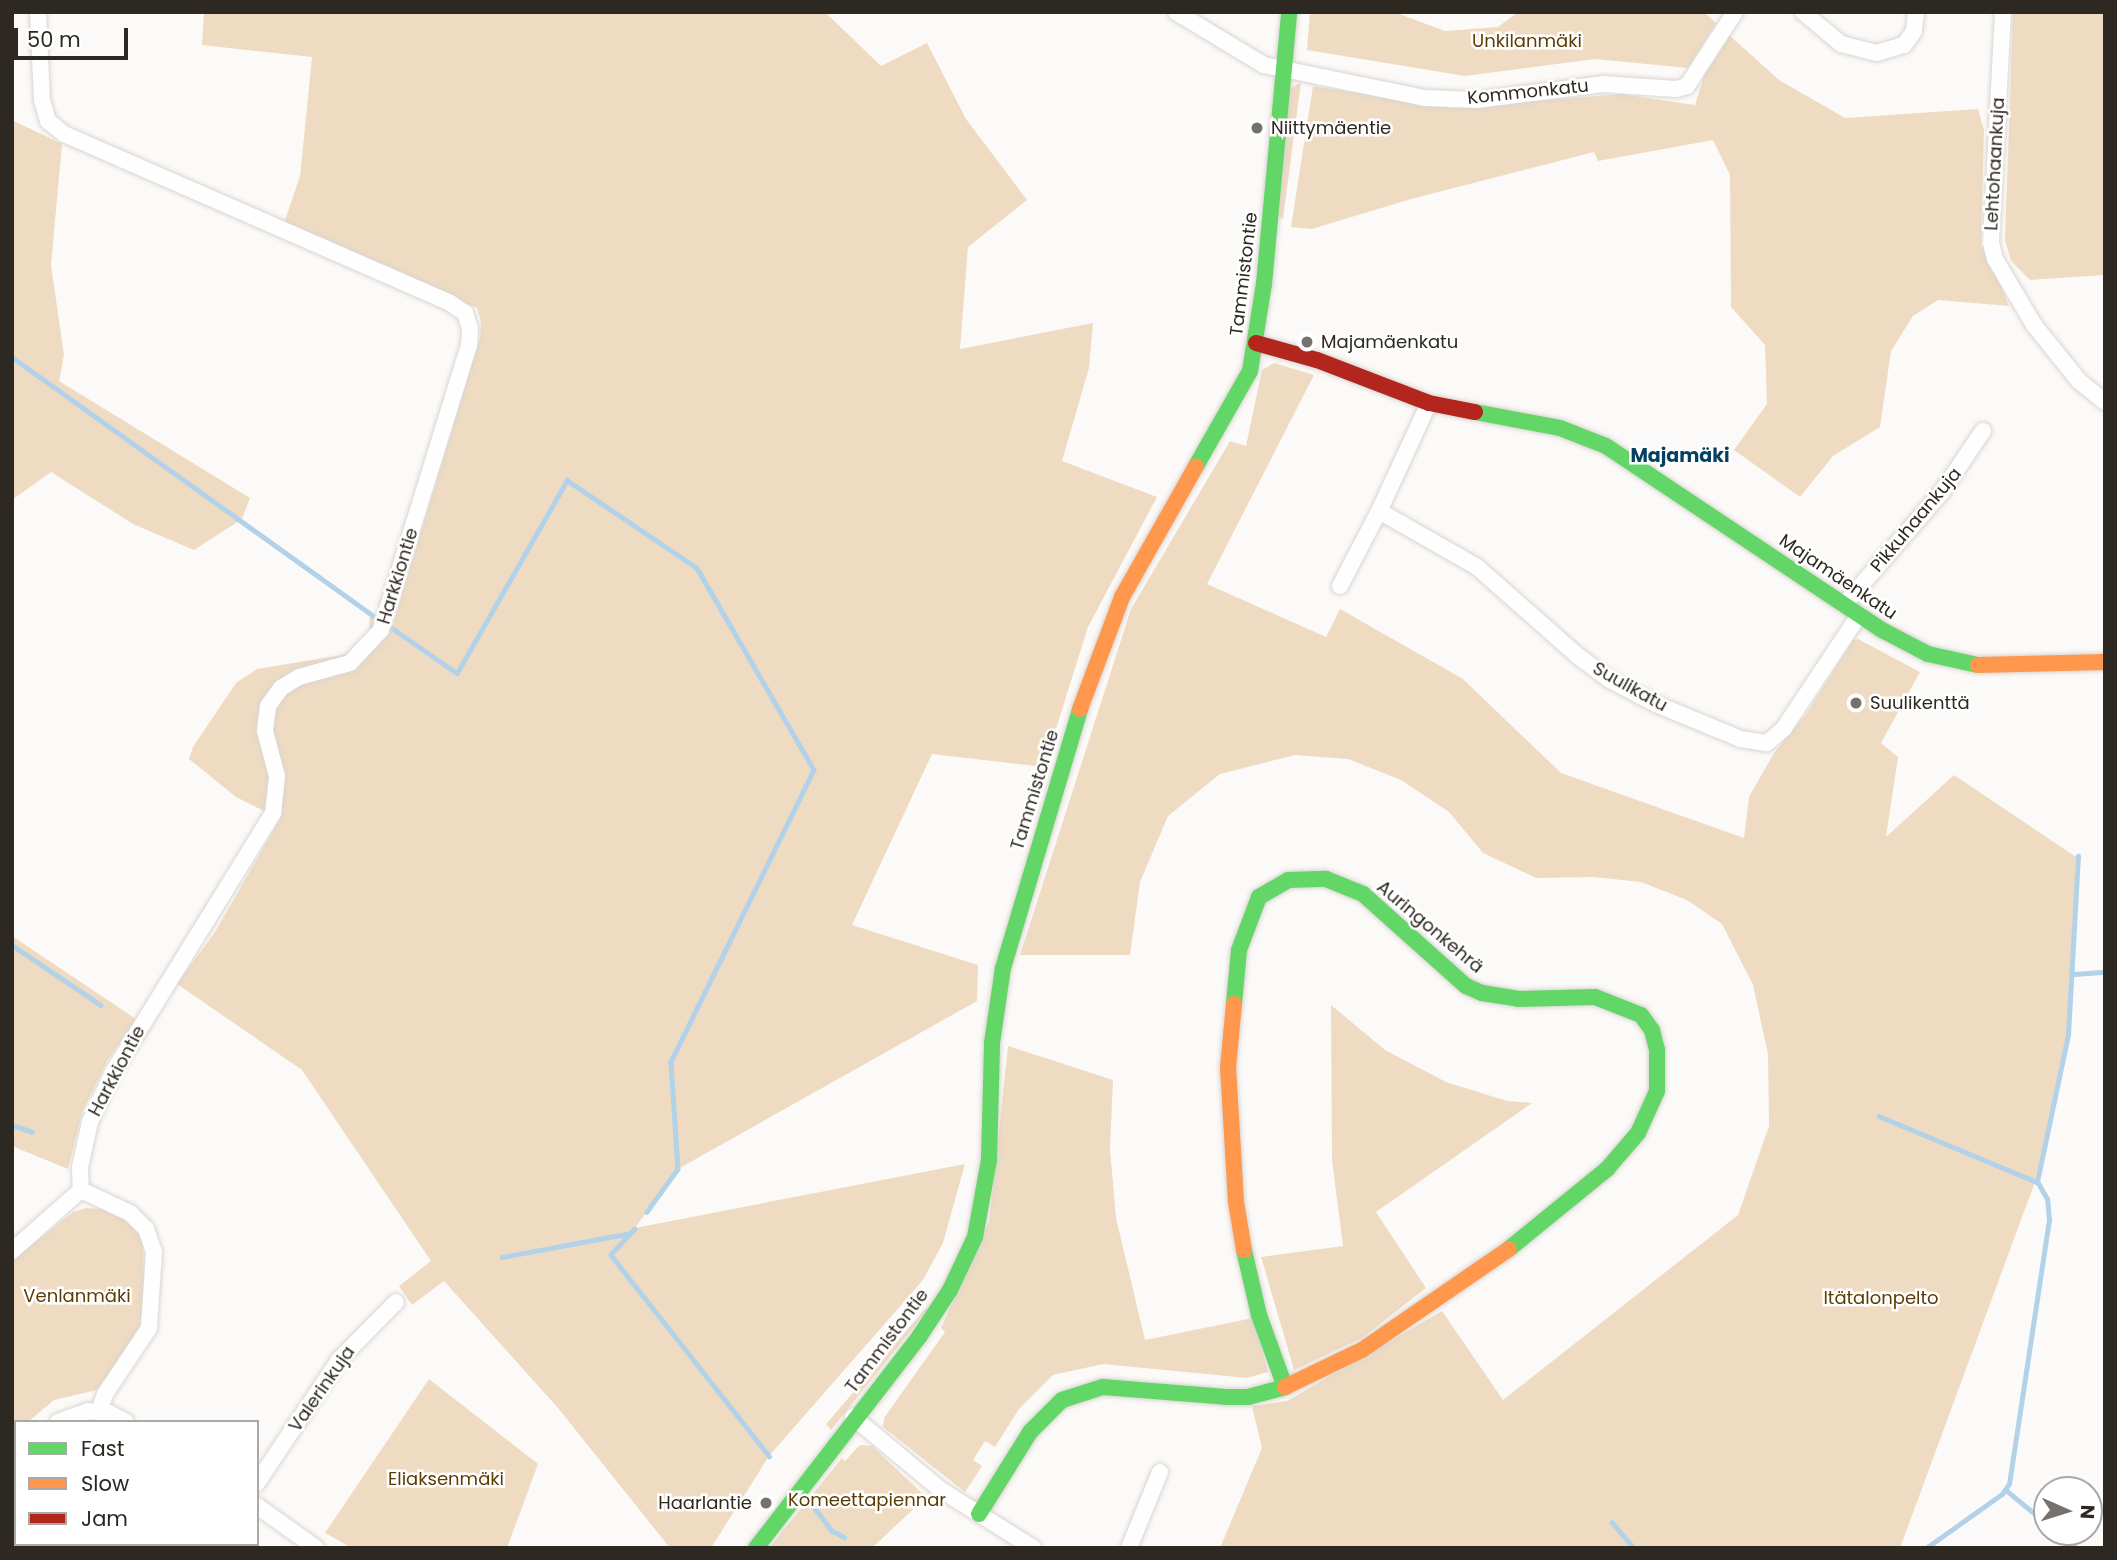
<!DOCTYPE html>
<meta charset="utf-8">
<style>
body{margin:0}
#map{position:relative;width:2117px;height:1560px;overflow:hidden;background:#fcfaf8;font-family:Poppins,sans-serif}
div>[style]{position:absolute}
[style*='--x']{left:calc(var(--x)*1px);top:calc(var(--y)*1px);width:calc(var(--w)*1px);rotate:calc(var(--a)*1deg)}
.green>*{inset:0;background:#eedbc2}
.stream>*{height:4.5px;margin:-2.25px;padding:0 2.25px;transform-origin:2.25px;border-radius:2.25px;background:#b2d2e9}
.roads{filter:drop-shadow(0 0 2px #d9d5d1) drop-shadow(0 0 2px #d9d5d1)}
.street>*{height:16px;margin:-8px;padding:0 8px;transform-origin:8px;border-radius:8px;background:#fffefe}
.fast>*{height:16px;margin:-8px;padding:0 8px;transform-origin:8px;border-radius:8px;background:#63d668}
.slow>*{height:16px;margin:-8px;padding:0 8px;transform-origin:8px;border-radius:8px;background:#ff974d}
.jam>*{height:16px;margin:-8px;padding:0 8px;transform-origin:8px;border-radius:8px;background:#b3261e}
.dots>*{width:19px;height:19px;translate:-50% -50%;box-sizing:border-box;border:4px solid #fff;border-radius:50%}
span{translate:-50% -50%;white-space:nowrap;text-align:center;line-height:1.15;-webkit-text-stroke:5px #fff;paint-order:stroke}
.park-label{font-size:18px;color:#5b3c02}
.street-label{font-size:18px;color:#2d2822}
.poi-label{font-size:18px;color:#2d2822}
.left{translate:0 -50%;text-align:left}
.right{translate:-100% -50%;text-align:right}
.neighbourhood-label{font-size:19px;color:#034061;font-weight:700}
.frame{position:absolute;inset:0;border:14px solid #2d2822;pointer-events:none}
.legend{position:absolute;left:14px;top:1420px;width:245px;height:126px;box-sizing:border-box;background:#fff;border:2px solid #aba9a7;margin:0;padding:9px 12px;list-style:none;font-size:21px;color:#2d2822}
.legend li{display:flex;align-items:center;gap:14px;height:35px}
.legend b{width:35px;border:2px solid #aba9a7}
.north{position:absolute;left:2033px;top:1476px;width:70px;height:70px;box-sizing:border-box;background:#fff;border:2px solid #aba9a7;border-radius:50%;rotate:93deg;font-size:19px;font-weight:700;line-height:28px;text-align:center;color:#2d2822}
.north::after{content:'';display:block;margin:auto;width:24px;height:32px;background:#75726d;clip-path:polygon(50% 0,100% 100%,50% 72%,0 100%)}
.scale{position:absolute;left:14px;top:28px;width:114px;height:32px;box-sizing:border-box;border:4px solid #2d2822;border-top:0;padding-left:9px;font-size:21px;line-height:24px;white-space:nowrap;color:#2d2822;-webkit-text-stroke:5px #fff;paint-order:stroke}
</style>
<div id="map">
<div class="green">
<div style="clip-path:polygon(204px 12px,825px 12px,881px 66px,927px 43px,966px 119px,1027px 200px,968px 247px,960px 349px,1093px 323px,1089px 368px,1062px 461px,1157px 497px,1088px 627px,1044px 767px,932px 754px,852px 925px,978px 965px,977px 1001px,678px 1169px,635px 1228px,965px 1164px,943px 1243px,923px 1280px,769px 1456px,711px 1548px,670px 1548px,558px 1408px,444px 1281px,412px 1305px,399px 1286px,431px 1261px,302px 1070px,177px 984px,215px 932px,280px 819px,236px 797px,189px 759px,193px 747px,236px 683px,257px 669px,348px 654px,369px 634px,370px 613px,392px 627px,480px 338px,481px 322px,477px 308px,284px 223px,300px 176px,312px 57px,202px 45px)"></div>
<div style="clip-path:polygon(1310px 12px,1394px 12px,1445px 31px,1498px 27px,1518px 12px,1704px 12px,1716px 23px,1688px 68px,1595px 59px,1465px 76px,1307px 50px)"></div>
<div style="clip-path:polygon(2013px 12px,2105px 12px,2105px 275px,2030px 280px,2011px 261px,2005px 240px)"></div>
<div style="clip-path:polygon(1729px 35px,1779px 80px,1845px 118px,1978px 109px,1984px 130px,1981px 247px,1986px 248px,2009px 306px,1938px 300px,1913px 316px,1891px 351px,1880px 427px,1833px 456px,1800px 497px,1734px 450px,1767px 404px,1765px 345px,1731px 307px,1730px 175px,1713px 140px,1598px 161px,1594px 152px,1411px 199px,1312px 229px,1291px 227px,1313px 86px,1452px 108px,1621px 94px,1695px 105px,1705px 73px)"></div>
<div style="clip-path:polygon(1301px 82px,1283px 219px,1278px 216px,1290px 89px)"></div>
<div style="clip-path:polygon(12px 120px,62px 144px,51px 265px,64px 355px,59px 381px,250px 498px,242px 519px,194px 550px,133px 524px,51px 472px,12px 500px)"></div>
<div style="clip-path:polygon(1274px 363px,1314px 375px,1207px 584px,1326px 637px,1340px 609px,1463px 679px,1561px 773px,1744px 838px,1749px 797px,1774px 753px,1807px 713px,1853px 640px,1858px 639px,1920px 672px,1881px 743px,1898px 757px,1886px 837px,1954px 775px,2076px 857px,2069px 1034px,2035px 1182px,1900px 1548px,1220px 1548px,1262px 1448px,1252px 1406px,1287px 1401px,1442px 1311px,1503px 1400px,1738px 1215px,1769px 1126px,1768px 1054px,1753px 985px,1722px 924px,1687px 900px,1641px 882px,1594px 877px,1536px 878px,1483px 853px,1449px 812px,1401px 780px,1348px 759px,1295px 755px,1220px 774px,1168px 816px,1140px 882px,1130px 955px,1020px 955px,1131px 609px,1230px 441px,1246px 446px,1262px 370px)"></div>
<div style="clip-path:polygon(12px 936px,136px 1019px,107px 1061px,82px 1113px,68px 1169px,12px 1146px)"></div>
<div style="clip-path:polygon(1331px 1005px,1385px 1050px,1446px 1082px,1507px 1101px,1532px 1103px,1376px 1212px,1426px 1288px,1362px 1338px,1294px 1370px,1261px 1257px,1343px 1246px,1332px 1160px)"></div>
<div style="clip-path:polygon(1008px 1046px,1113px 1080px,1110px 1149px,1116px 1218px,1145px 1340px,1253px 1318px,1268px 1372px,1247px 1378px,1103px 1364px,1053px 1375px,1019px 1409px,995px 1447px,985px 1441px,973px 1460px,982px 1466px,965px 1492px,883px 1427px,884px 1418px,945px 1332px,941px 1328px,989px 1222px)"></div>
<div style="clip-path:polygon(86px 1208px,102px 1209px,123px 1219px,138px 1231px,143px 1241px,144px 1302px,138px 1336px,97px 1390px,54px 1400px,28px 1422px,16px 1422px,12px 1436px,12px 1261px,73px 1212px)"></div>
<div style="clip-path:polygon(926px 1308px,928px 1309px,831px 1430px,826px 1424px)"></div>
<div style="clip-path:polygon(429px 1379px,538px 1464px,507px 1548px,352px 1548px,325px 1533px)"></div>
<div style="clip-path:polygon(860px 1445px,872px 1446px,926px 1497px,872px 1548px,769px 1548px,842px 1458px,845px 1461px)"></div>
</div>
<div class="stream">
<div style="--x:12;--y:357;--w:444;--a:35.6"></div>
<div style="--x:392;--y:628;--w:79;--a:34.7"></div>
<div style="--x:457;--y:673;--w:222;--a:-60.3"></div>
<div style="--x:567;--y:480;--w:157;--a:34.1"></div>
<div style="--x:697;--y:568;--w:233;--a:59.9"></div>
<div style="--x:814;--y:770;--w:325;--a:116.1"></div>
<div style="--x:671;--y:1062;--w:107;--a:86.3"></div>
<div style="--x:678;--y:1169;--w:53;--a:125.8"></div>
<div style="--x:12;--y:945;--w:107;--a:34"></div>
<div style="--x:2074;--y:974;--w:31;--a:-4"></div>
<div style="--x:1879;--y:1116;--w:171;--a:22.7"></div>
<div style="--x:12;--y:1125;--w:21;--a:19"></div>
<div style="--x:635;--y:1229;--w:35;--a:133"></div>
<div style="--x:611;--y:1255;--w:256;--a:51.8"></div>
<div style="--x:502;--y:1257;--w:131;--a:-10.5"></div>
<div style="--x:2006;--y:1490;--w:53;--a:39.7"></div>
<div style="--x:808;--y:1499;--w:39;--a:53"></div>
<div style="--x:831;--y:1530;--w:15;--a:28"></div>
<div style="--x:1612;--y:1522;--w:34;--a:50"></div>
<div style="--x:2057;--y:1532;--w:26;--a:39"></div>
<div style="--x:1926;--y:1548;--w:93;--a:-35.4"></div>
<div style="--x:2002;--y:1494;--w:12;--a:-55"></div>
<div style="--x:2009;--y:1484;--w:267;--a:-81.4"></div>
<div style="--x:2049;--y:1220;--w:21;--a:-95"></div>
<div style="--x:2047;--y:1199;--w:20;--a:-120"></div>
<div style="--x:2037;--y:1182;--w:150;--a:-78.1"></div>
<div style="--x:2068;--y:1035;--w:179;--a:-86.8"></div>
</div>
<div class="roads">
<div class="street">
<div style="--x:38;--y:12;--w:88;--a:87.4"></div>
<div style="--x:42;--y:100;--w:22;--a:74"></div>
<div style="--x:48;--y:121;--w:21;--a:39"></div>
<div style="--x:64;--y:134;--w:421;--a:23.6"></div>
<div style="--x:450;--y:303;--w:18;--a:34"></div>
<div style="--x:465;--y:313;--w:16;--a:72"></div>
<div style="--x:470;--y:328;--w:17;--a:93"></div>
<div style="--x:469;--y:345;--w:298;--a:107.2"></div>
<div style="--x:381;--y:630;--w:45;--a:133.2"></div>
<div style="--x:350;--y:663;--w:53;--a:164.6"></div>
<div style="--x:299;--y:677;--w:21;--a:149"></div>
<div style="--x:281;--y:688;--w:22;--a:126"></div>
<div style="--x:268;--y:706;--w:25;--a:97"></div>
<div style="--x:265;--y:731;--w:47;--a:75.1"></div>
<div style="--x:277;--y:776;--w:37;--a:96"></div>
<div style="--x:273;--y:813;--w:304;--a:121.7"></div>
<div style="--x:113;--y:1072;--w:55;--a:114.7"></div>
<div style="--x:90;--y:1122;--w:46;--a:102.5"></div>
<div style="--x:80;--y:1167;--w:23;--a:88"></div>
<div style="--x:81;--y:1190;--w:54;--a:25.1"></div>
<div style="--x:130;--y:1213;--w:23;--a:45"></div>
<div style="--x:146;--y:1229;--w:24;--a:71"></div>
<div style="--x:154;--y:1252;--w:76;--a:93.8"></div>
<div style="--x:149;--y:1328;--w:79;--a:123.7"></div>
<div style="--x:105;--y:1394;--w:19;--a:108"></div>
<div style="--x:1176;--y:12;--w:103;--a:31.1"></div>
<div style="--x:1264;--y:65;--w:164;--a:11.6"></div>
<div style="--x:1425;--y:98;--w:52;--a:2.2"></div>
<div style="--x:1477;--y:100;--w:127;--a:-7.2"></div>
<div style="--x:1603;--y:84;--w:73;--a:3.9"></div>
<div style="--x:1676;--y:89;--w:11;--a:-15"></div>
<div style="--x:1687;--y:86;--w:88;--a:-57"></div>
<div style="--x:1803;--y:12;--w:50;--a:40.1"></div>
<div style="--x:1841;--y:44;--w:37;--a:14"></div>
<div style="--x:1877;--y:53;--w:28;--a:-17"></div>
<div style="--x:1904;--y:45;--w:17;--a:-54"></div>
<div style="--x:1914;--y:31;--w:19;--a:-84"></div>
<div style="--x:2003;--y:12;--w:231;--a:93"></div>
<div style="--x:1991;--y:243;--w:16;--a:76"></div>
<div style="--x:1995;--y:259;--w:77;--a:59.4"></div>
<div style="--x:2034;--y:325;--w:72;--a:51.2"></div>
<div style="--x:2079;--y:381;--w:33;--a:39"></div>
<div style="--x:1429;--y:403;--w:119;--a:114.8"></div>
<div style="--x:1379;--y:511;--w:113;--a:29.7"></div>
<div style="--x:1477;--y:567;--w:135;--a:41.4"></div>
<div style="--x:1578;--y:656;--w:40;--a:37"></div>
<div style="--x:1610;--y:680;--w:52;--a:27.6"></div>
<div style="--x:1656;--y:704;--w:92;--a:22.4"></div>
<div style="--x:1741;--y:739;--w:26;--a:9"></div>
<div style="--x:1767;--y:743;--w:23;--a:-41"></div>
<div style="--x:1784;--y:728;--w:136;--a:-56.4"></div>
<div style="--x:1340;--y:586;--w:85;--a:-62.5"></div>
<div style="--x:1844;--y:605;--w:148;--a:-49.1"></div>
<div style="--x:1941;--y:493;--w:75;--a:-55.9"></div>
<div style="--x:12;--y:1251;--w:92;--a:-41.5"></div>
<div style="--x:853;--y:1417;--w:114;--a:39.7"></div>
<div style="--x:941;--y:1490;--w:109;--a:32.2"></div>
<div style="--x:58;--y:1422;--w:32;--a:-20"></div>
<div style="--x:88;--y:1411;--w:21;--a:5"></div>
<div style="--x:109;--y:1413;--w:19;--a:28"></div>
<div style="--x:12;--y:1460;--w:4;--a:-27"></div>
<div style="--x:257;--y:1483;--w:148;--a:-56.3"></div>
<div style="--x:339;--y:1360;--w:81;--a:-45.5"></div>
<div style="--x:257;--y:1506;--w:72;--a:35.4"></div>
<div style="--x:208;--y:1548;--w:5;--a:-53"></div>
<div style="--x:1129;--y:1548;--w:82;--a:-67.8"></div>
</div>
<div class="fast">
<div style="--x:1475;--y:412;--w:86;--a:10.7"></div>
<div style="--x:1560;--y:428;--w:49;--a:21.4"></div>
<div style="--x:1606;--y:446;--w:332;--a:33.7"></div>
<div style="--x:1882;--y:630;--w:52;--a:27.6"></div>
<div style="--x:1928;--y:654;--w:51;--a:12.4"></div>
<div style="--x:1196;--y:466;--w:109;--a:-60.4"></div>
<div style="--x:1250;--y:371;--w:88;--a:-80.9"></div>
<div style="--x:1264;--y:284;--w:273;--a:-84.7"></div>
<div style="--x:1234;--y:1004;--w:54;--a:-84.7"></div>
<div style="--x:1239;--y:950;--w:57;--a:-69.3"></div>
<div style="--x:1259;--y:897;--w:34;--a:-30"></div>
<div style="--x:1288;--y:880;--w:38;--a:-2"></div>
<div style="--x:1326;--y:879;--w:40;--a:22"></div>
<div style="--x:1363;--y:894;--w:138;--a:41.8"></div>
<div style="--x:1466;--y:986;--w:17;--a:24"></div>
<div style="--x:1482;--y:993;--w:36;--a:9"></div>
<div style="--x:1518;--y:999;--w:77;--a:-1.5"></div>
<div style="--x:1595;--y:997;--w:49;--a:21.4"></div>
<div style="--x:1641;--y:1015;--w:19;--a:54"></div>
<div style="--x:1652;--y:1030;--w:21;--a:76"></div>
<div style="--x:1657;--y:1050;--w:41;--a:90"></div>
<div style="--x:1657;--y:1091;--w:46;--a:114.3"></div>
<div style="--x:1638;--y:1133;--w:48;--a:130.7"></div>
<div style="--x:1607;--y:1169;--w:127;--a:140.8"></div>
<div style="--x:979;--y:1514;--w:97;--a:-58.1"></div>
<div style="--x:1030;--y:1432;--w:45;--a:-45"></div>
<div style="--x:1062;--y:1400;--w:43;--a:-17.6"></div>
<div style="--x:1103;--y:1387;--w:123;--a:4.6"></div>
<div style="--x:1226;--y:1397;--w:22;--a:0"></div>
<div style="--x:1248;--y:1397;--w:38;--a:-15"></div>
<div style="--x:1285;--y:1387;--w:77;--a:-109.9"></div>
<div style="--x:1259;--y:1315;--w:67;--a:-103"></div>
<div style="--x:756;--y:1548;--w:267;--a:-52.3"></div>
<div style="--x:919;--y:1337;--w:56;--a:-56.6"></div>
<div style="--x:950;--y:1290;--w:59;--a:-64.7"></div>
<div style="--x:975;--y:1237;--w:78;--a:-79.7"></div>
<div style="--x:989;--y:1160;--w:117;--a:-88.5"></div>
<div style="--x:992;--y:1043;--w:76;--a:-81.7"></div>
<div style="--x:1003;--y:968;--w:270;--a:-73.4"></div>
</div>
<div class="slow">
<div style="--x:1978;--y:665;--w:127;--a:-1.4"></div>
<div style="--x:1080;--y:709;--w:120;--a:-69.4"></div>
<div style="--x:1122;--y:597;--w:150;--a:-60.5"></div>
<div style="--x:1234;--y:1004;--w:63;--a:95.4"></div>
<div style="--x:1228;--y:1067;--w:135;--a:86.6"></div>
<div style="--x:1236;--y:1202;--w:49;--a:80.5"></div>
<div style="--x:1285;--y:1387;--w:85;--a:-25.7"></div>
<div style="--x:1362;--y:1350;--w:178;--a:-34.5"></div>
</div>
<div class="jam">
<div style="--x:1256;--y:343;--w:63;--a:15.6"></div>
<div style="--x:1317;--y:360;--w:120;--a:21"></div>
<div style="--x:1429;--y:403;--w:47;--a:11.1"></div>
</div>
</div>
<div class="dots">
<div style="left:1257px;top:128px;background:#75726d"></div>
<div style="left:1307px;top:342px;background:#75726d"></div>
<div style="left:1856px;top:703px;background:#75726d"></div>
<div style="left:766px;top:1503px;background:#75726d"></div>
</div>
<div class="park-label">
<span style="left:1527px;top:41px">Unkilanmäki</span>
<span style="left:77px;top:1296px">Venlanmäki</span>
<span style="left:1881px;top:1298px">Itätalonpelto</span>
<span style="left:446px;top:1479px">Eliaksenmäki</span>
<span style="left:867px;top:1500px">Komeettapiennar</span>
</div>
<div class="street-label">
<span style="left:1528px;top:92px;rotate:-6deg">Kommonkatu</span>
<span style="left:1995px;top:164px;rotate:-87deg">Lehtohaankuja</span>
<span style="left:1244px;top:274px;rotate:-83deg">Tammistontie</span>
<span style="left:1916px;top:520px;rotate:-50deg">Pikkuhaankuja</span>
<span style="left:398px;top:576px;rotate:-73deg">Harkkiontie</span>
<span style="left:1838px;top:577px;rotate:34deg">Majamäenkatu</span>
<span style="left:1630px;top:687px;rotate:29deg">Suulikatu</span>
<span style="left:1035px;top:790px;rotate:-73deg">Tammistontie</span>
<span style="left:1430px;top:927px;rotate:40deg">Auringonkehrä</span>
<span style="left:117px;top:1071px;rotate:-62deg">Harkkiontie</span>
<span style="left:887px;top:1341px;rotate:-53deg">Tammistontie</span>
<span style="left:322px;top:1389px;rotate:-55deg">Valerinkuja</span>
</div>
<div class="poi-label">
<span class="left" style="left:1271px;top:128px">Niittymäentie</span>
<span class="left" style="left:1321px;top:342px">Majamäenkatu</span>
<span class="left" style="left:1870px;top:703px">Suulikenttä</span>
<span class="right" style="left:752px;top:1503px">Haarlantie</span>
</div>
<div class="neighbourhood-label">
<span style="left:1680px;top:456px">Majamäki</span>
</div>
<div class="frame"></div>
<ul class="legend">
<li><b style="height:9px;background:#63d668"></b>Fast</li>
<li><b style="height:9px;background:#ff974d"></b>Slow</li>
<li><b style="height:9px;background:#b3261e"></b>Jam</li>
</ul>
<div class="north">N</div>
<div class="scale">50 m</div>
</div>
